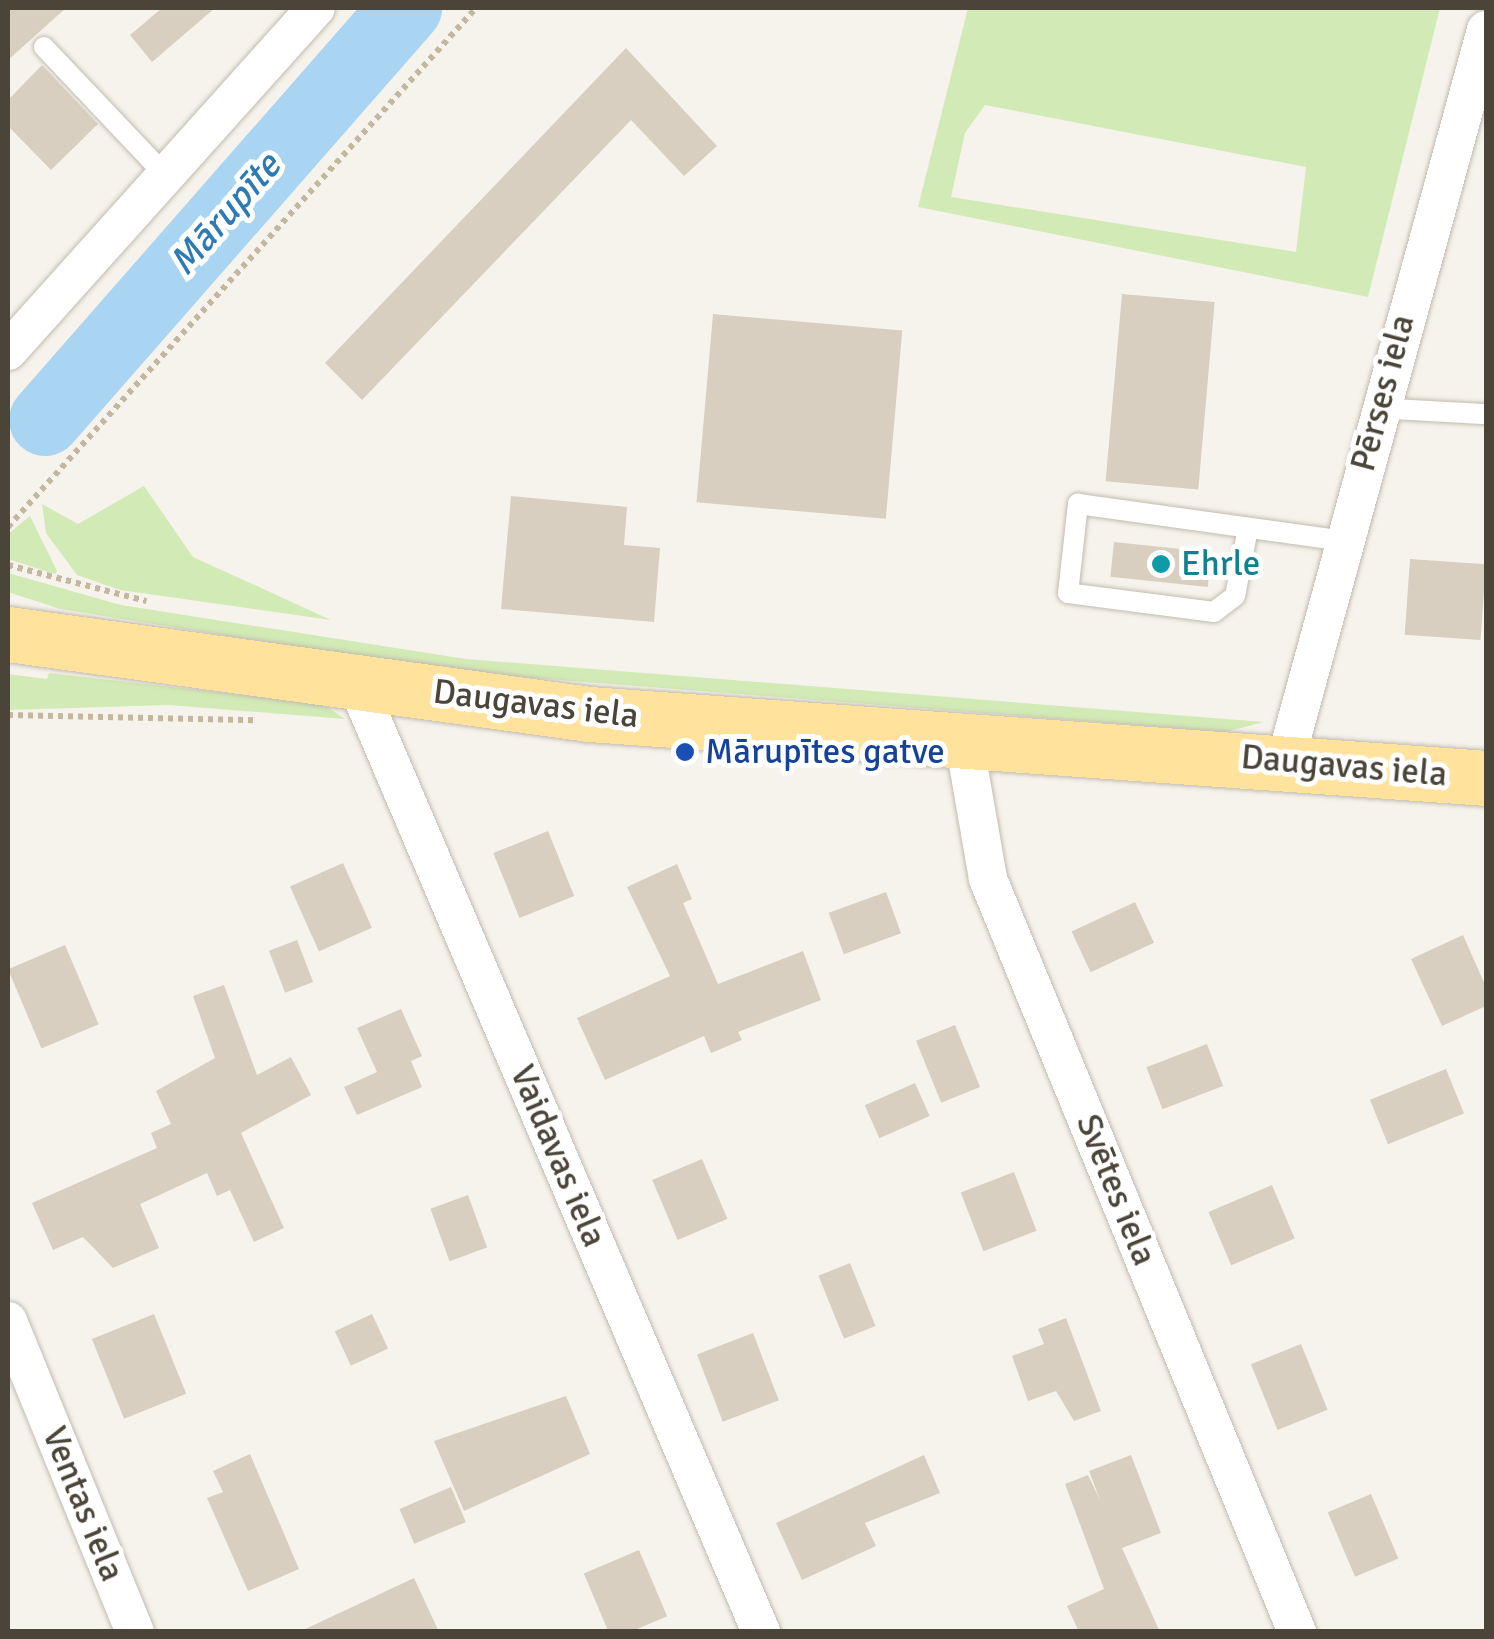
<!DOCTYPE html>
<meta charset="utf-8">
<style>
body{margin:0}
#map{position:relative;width:1494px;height:1639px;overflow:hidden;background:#f6f3ec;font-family:Signika,sans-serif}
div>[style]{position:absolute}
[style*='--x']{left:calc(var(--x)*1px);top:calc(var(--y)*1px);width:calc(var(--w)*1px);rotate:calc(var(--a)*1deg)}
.green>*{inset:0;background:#d2eab5}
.river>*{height:72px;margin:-36px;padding:0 36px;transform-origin:36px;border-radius:36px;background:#a9d4f2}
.building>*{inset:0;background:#d8cfc1;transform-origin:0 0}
.path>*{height:6px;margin-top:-3px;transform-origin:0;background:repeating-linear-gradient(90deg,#c4b79f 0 5px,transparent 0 10px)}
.roads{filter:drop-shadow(0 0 2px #c2bbae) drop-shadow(0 0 2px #c2bbae)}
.service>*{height:20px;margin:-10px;padding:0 10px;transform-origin:10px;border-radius:10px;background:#fff}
.minor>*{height:38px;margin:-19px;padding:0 19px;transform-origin:19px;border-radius:19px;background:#fff}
.primary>*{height:55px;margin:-27.5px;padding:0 27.5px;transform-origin:27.5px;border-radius:27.5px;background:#ffe39c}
.dots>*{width:28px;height:28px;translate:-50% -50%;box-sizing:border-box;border:5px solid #fff;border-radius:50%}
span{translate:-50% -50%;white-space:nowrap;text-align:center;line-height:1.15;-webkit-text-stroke:10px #fff;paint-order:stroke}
.street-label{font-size:35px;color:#4b4439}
.culture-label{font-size:35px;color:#0d838f}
.left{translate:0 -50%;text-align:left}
.transit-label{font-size:35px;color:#164399}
.water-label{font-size:38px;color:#2e7ab2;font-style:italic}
.frame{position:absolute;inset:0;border:10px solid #4b4439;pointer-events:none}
</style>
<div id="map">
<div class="green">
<div style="clip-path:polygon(evenodd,968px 8px,1440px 8px,1368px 297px,918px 207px,968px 8px,985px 105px,1306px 167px,1296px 252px,951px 197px,965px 133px,985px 105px)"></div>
<div style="clip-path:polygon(144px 486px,193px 557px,331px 620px,120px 590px,77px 575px,46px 533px,42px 504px,78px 524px)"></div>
<div style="clip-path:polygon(30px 516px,57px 571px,55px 574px,8px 559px,8px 534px)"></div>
<div style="clip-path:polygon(8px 573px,121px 605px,466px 659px,1264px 722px,1225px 732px,445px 671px,60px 609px,8px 592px)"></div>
<div style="clip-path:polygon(49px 673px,323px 704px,345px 719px,169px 705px,8px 710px,8px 674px,47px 679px)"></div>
</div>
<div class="river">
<div style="--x:45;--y:420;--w:548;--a:-48.77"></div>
</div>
<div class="building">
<div style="clip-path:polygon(8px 8px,66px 8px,8px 60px)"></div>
<div style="clip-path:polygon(162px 8px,215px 8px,152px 62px,130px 35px)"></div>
<div style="clip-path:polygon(626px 48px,717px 146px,684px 176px,631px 120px,362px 400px,325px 363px)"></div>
<div style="clip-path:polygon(42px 65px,98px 124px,51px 170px,8px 126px,8px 100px)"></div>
<div style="left:1122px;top:294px;width:93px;height:188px;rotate:5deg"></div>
<div style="left:713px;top:314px;width:190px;height:189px;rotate:5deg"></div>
<div style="clip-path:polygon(511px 496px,627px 507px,624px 545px,660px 548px,654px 622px,501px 609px)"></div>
<div style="left:1114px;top:542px;width:98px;height:35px;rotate:6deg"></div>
<div style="left:1410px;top:559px;width:76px;height:76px;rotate:4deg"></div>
<div style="left:548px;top:831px;width:70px;height:59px;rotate:68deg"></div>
<div style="left:343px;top:863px;width:71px;height:58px;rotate:66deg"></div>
<div style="clip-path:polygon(677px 864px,692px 899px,683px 903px,718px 984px,803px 951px,821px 1000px,738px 1032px,742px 1040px,711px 1053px,704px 1036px,605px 1080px,577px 1018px,670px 976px,627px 887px)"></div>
<div style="left:886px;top:892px;width:44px;height:61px;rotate:70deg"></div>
<div style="left:1135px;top:902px;width:45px;height:70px;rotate:65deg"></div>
<div style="clip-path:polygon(1463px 935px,1486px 987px,1486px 1006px,1442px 1026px,1411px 959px)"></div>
<div style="left:297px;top:940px;width:45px;height:30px;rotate:69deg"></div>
<div style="left:65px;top:945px;width:86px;height:62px;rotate:67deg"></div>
<div style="clip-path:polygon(224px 985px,257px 1075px,291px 1057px,311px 1095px,241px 1133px,284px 1228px,254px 1242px,230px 1190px,217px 1196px,207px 1173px,140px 1204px,159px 1248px,113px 1268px,83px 1237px,53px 1250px,32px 1203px,157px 1148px,151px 1133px,171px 1124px,156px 1091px,215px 1058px,193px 996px)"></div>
<div style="clip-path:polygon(401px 1009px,422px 1056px,411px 1061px,422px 1087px,357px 1115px,344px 1087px,377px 1072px,357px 1028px)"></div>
<div style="left:955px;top:1025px;width:67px;height:42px;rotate:68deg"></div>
<div style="left:1207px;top:1044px;width:45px;height:65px;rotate:69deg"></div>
<div style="left:1446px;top:1069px;width:48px;height:82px;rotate:68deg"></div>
<div style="left:915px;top:1083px;width:36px;height:55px;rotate:66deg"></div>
<div style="left:702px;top:1159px;width:65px;height:54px;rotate:67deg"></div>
<div style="left:1014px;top:1172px;width:63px;height:57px;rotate:69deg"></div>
<div style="left:1272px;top:1185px;width:58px;height:69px;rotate:67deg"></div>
<div style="left:468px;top:1195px;width:56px;height:40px;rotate:70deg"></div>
<div style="left:850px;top:1263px;width:68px;height:34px;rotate:68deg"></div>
<div style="left:154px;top:1314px;width:86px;height:67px;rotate:68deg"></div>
<div style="left:372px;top:1314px;width:38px;height:41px;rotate:65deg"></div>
<div style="clip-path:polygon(1066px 1318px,1101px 1411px,1074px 1421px,1056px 1391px,1028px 1401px,1012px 1356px,1044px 1344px,1038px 1329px)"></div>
<div style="left:753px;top:1333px;width:72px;height:60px;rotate:69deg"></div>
<div style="left:1301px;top:1344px;width:71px;height:54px;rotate:68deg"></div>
<div style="clip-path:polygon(566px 1396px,590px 1454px,464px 1511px,434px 1441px)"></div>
<div style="clip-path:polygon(250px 1454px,299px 1569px,248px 1591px,207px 1498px,223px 1492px,213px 1471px)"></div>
<div style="clip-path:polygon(924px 1455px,940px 1493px,865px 1523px,876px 1546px,802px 1580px,776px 1523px)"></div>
<div style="clip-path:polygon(1131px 1455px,1161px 1533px,1122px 1548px,1160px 1632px,1079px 1632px,1067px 1606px,1104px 1589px,1065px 1484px,1088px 1475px,1100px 1500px,1089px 1471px)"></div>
<div style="left:451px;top:1487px;width:38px;height:56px;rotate:67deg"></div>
<div style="left:1371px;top:1494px;width:70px;height:47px;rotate:67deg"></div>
<div style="left:639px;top:1550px;width:72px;height:60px;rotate:67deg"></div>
<div style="clip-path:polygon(414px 1578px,439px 1632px,299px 1632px)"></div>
</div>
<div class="path">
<div style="--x:8;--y:527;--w:699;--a:-47.96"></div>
<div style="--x:8;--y:565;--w:143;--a:14.6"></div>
<div style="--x:8;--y:715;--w:248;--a:1.2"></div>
</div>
<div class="roads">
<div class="service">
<div style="--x:44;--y:47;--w:173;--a:46.6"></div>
<div style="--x:1377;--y:408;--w:109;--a:3.2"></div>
<div style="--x:1248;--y:528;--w:69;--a:100.8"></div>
<div style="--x:1235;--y:596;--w:26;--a:143"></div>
<div style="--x:1214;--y:612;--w:147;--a:-172.6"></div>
<div style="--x:1068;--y:593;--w:90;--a:-83.6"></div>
<div style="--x:1078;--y:504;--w:269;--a:7.9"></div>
</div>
<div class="minor">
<div style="--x:8;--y:351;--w:461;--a:-48.1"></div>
<div style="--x:355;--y:680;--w:1035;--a:66.9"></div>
<div style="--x:964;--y:741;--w:140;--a:80.1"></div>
<div style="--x:988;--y:879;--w:814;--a:67.69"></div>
<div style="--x:1286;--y:759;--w:756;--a:-74.66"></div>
<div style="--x:8;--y:1321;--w:336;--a:67.8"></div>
</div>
<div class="primary">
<div style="--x:8;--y:634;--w:586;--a:7.84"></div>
<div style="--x:589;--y:714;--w:899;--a:4.08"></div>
</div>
</div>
<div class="dots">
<div style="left:1161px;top:564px;background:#0f9aa8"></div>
<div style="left:685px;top:752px;background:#1a4fb4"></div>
</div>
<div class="street-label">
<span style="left:1383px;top:393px;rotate:-75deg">Pērses iela</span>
<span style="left:536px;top:704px;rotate:7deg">Daugavas iela</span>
<span style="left:1344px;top:766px;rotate:5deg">Daugavas iela</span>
<span style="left:558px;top:1156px;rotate:67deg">Vaidavas iela</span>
<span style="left:1116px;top:1190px;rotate:68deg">Svētes iela</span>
<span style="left:83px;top:1504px;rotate:68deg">Ventas iela</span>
</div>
<div class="culture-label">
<span class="left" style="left:1181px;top:564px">Ehrle</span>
</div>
<div class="transit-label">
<span class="left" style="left:705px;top:752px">Mārupītes gatve</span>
</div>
<div class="water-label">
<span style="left:225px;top:214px;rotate:-49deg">Mārupīte</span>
</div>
<div class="frame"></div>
</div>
